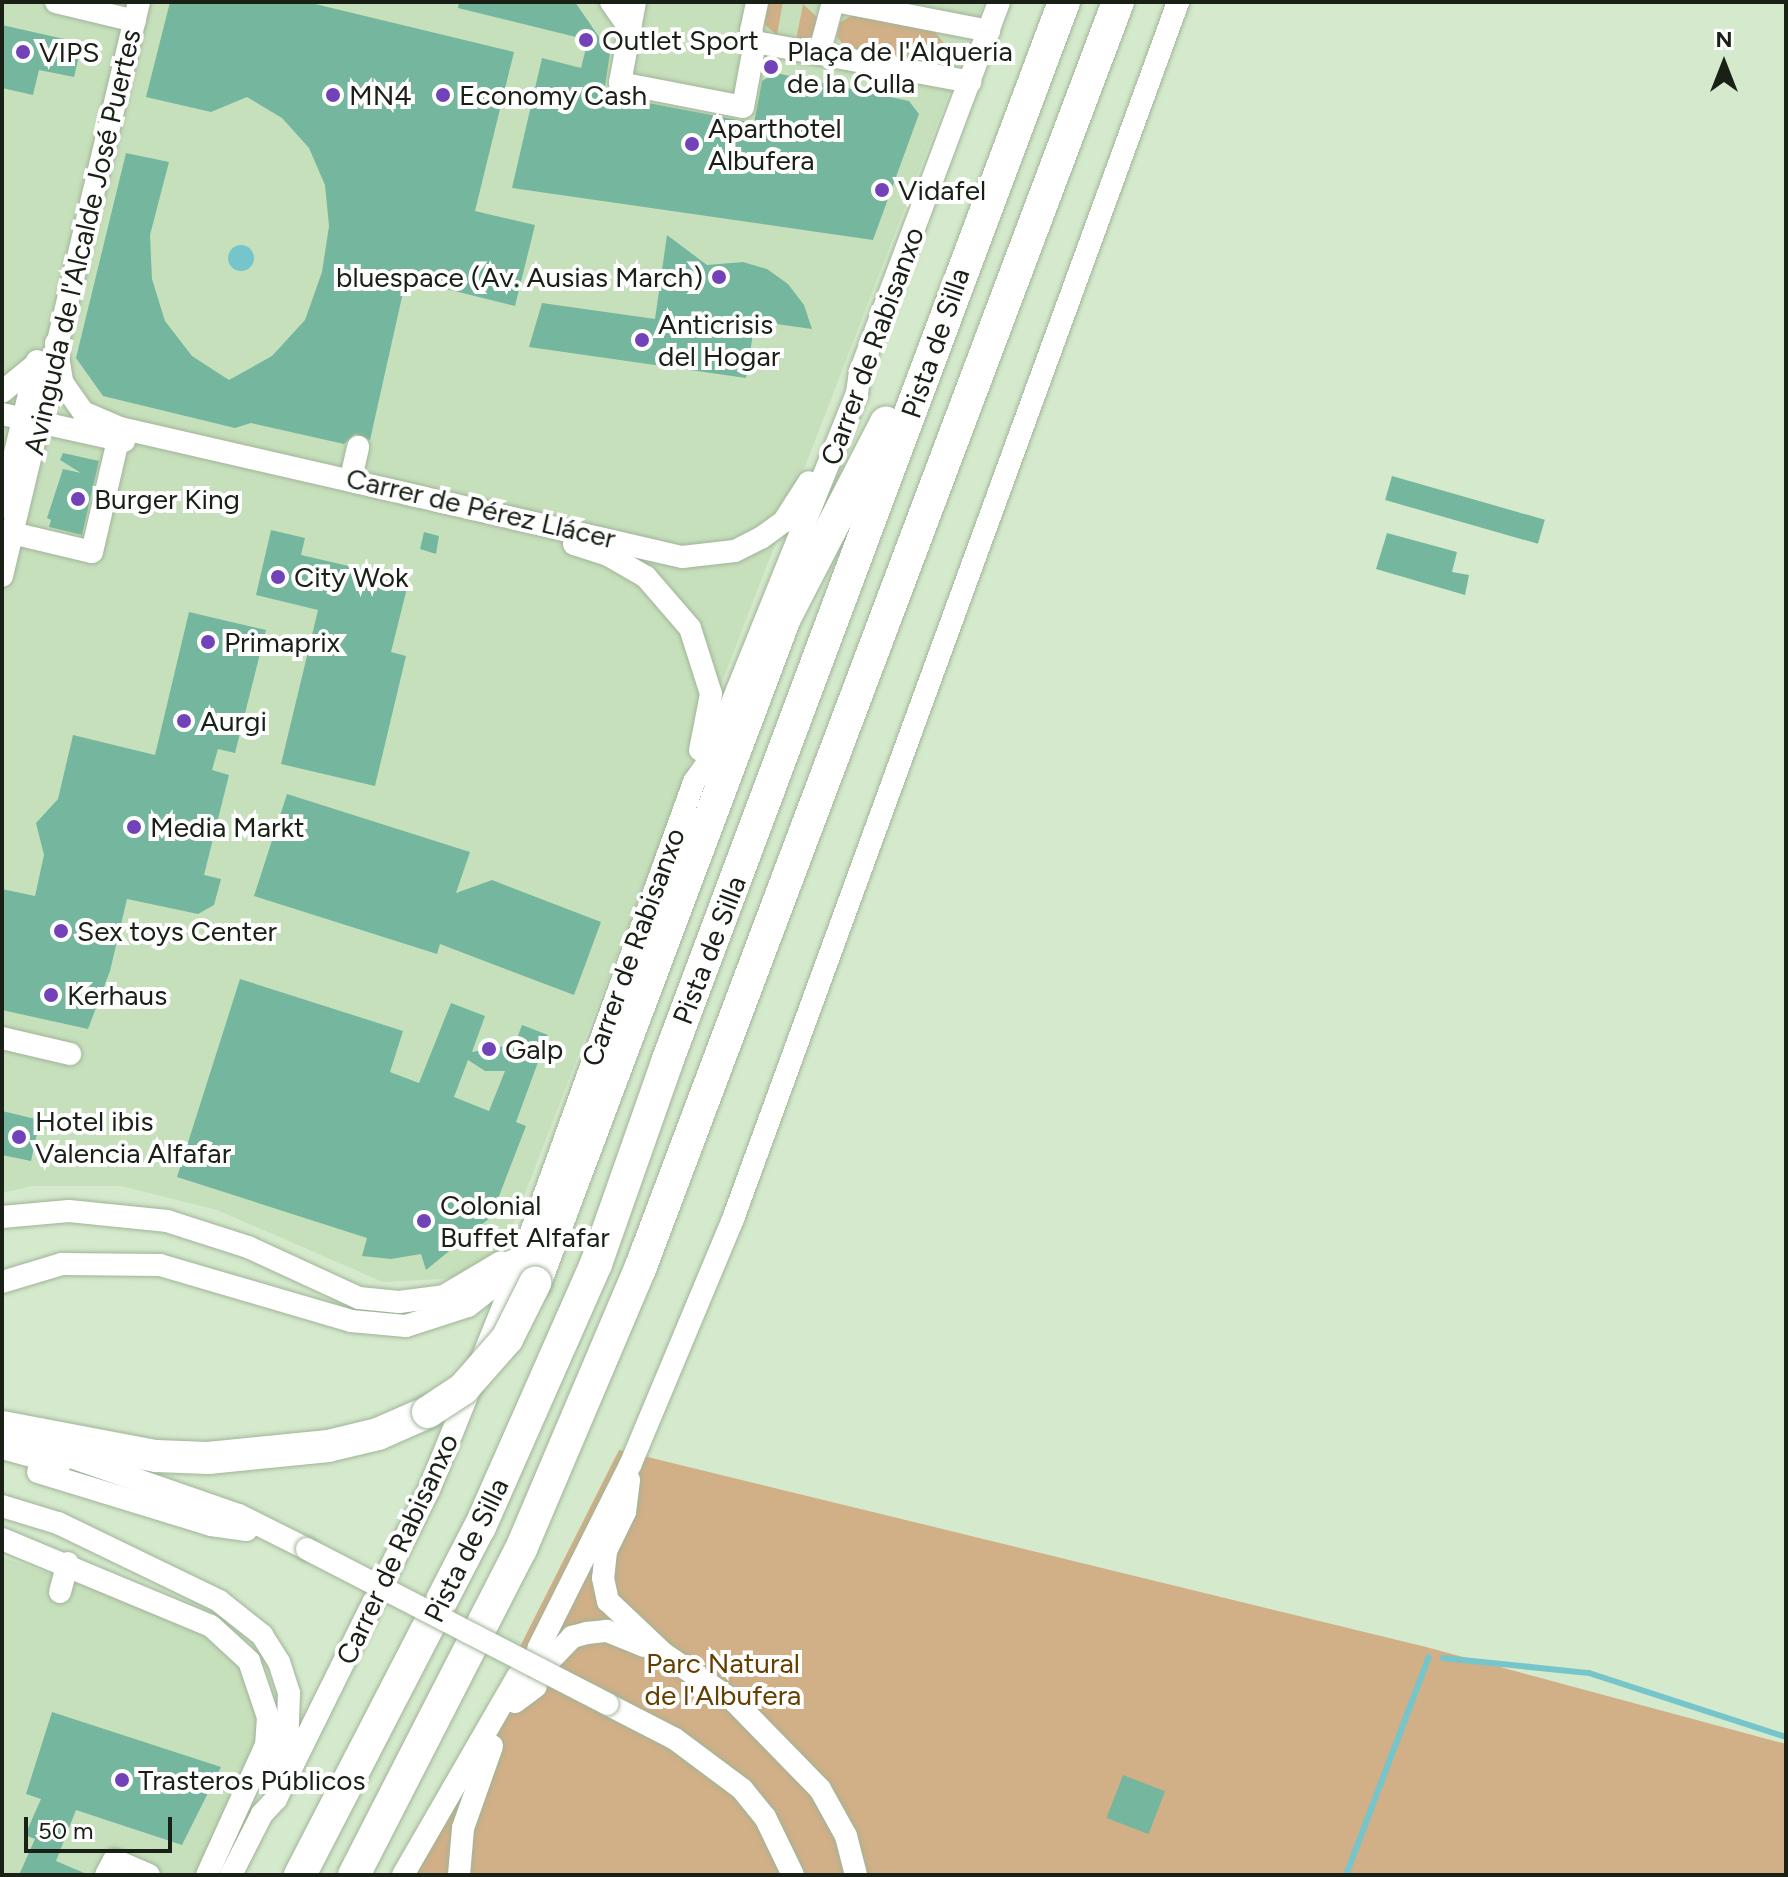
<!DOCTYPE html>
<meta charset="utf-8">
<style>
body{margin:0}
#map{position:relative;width:1788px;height:1877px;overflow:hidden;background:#d5eacc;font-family:Figtree,sans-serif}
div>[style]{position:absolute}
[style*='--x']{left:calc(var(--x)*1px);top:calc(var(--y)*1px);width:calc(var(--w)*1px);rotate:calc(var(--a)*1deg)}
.built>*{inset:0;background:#c7e0bc}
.green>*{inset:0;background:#d1af87}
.water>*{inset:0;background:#76c5cb}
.round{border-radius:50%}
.stream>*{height:6px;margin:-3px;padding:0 3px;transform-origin:3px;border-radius:3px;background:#76c5cb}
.building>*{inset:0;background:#74b79e;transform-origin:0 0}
.roads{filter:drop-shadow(0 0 2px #a0b498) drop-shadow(0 0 2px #a0b498)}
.minor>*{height:22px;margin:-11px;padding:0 11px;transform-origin:11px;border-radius:11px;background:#fff}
.highway>*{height:32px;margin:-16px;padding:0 16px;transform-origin:16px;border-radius:16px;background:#fff}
.bridges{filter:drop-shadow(0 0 2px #a0b498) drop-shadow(0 0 2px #a0b498)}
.minor-bridge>*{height:22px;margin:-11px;padding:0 11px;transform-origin:11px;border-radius:11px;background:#fff}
.highway-bridge>*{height:32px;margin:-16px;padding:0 16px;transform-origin:16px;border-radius:16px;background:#fff}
.dots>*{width:22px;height:22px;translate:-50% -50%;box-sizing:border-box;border:4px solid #fff;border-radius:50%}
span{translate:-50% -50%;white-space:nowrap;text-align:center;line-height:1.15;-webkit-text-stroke:8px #fff;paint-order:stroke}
.poi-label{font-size:28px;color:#192016}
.left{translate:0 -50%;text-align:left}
.right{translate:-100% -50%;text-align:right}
.street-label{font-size:28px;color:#192016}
.park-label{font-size:28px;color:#653f00}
.frame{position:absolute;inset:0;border:4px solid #192016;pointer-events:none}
.north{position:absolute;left:1684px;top:24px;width:80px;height:80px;-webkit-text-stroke:6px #fff;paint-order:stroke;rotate:0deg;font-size:22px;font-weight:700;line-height:32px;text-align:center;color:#192016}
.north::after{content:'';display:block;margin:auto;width:28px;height:36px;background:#192016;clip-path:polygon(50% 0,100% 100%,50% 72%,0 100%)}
.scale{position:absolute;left:24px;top:1817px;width:148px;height:36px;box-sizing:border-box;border:4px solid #192016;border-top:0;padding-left:10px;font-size:24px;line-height:28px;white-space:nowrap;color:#192016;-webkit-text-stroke:6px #fff;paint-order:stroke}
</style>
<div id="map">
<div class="built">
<div style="clip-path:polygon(2px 2px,984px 2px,502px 1253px,461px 1278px,383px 1282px,217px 1210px,121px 1186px,32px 1186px,2px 1193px)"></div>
<div style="clip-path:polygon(2px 1557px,170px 1616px,243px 1655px,270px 1731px,204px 1875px,2px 1875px)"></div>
</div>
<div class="green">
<div style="clip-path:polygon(768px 2px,783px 2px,777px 35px,761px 22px)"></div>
<div style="clip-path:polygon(803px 4px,819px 19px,812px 37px,796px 40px)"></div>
<div style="clip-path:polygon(855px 14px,933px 30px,944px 43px,939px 59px,924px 64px,847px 49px,837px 37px,840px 22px)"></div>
<div style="clip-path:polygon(619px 1450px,1426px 1647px,1786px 1744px,1786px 1875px,405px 1875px)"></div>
</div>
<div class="water">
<div class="round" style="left:228px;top:245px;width:26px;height:26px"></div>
</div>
<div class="stream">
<div style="--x:1443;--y:1658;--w:147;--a:5.9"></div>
<div style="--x:1589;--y:1673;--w:207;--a:18"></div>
<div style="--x:1346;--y:1875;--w:233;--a:-69.2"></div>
</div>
<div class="building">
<div style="clip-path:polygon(170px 2px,307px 2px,514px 52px,475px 211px,535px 225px,515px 306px,406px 279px,370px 440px,355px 434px,344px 444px,251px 423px,235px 428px,103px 396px,76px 358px,126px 153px,169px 162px,150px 235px,152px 279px,165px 321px,192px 356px,229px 380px,272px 356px,305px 320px,322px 272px,329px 226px,325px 185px,309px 148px,282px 118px,247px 97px,211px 112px,146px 97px)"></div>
<div style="clip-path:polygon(459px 2px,575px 2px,610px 53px,604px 93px,617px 97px,754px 123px,762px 81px,776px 73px,909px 101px,919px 114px,873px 240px,512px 188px,542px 58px,581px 68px,588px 40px,458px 8px)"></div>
<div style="clip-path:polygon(2px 25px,82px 43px,74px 77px,39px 70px,33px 95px,2px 88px)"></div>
<div style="clip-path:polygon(667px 235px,707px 265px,743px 262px,767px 269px,788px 284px,804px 305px,812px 329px,755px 321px,746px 378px,529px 347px,542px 303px,655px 319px)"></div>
<div style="clip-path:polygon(63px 453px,99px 461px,82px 535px,49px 527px,51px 520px,47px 518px,63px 469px,81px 473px,60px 460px)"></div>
<div style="left:1392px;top:476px;width:159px;height:25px;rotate:16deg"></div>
<div style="clip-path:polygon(271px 530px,305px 538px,301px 555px,409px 580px,391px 652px,406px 656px,375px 786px,281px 764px,318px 610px,256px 595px)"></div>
<div style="clip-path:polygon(424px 532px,439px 536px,436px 554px,420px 549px)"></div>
<div style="clip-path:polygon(1387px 533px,1457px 552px,1452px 572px,1469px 575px,1465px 595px,1376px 569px)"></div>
<div style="clip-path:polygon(189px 612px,266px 630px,235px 753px,218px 749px,212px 770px,229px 775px,204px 875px,221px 879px,214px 905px,198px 914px,127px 899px,110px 971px,88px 1029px,2px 1010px,2px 889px,35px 896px,44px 855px,36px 823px,58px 799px,73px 735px,155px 755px)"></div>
<div style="clip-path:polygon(287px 794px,470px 852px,456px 893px,492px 880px,601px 922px,574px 995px,440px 944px,437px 954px,254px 896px)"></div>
<div style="clip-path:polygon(evenodd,240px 979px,403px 1031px,390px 1072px,419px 1083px,451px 1003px,485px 1016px,472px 1052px,515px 1044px,522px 1025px,548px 1035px,516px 1122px,526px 1126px,491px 1217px,426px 1270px,421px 1254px,391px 1259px,362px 1256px,367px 1238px,177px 1177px,240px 979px,468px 1060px,485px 1071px,505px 1071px,489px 1111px,454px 1097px,468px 1060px)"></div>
<div style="clip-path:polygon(2px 1111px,40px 1120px,31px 1161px,2px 1155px)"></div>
<div style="clip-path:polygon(52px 1712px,221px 1767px,182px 1845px,76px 1810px,56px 1861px,89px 1875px,19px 1875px,35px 1839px,25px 1835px,41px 1799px,26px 1794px)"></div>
<div style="left:1123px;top:1775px;width:45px;height:46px;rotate:21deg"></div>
</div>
<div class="roads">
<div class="minor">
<div style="--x:56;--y:2;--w:81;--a:13.5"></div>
<div style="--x:611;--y:2;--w:33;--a:55"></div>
<div style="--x:635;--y:2;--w:82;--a:100.5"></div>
<div style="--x:620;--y:83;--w:125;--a:11"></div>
<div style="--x:743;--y:107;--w:66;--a:-79.5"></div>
<div style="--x:755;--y:42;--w:12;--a:-110"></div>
<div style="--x:751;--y:31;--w:30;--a:-78"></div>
<div style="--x:840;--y:2;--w:152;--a:11"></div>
<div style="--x:755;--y:42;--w:219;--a:10.5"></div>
<div style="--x:819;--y:54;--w:54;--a:-74.9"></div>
<div style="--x:56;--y:343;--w:39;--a:81"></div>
<div style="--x:62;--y:382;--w:37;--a:55"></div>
<div style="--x:83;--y:412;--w:40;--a:23.4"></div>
<div style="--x:120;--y:428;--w:577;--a:12.93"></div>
<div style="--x:682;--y:557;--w:53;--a:-6.5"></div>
<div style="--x:735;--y:551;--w:29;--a:-27"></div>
<div style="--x:761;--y:538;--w:29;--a:-36"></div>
<div style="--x:784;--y:521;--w:46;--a:-57.3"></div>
<div style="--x:2;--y:392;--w:41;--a:-39.1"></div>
<div style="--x:2;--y:414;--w:125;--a:12.5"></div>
<div style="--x:351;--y:478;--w:32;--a:-77"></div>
<div style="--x:2;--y:507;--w:150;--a:-76.5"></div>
<div style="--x:12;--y:533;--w:82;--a:13.4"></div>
<div style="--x:92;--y:552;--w:115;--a:-76.9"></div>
<div style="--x:574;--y:544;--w:36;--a:18"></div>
<div style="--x:608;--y:555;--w:44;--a:30.1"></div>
<div style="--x:646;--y:577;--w:67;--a:49.2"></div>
<div style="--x:690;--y:628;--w:69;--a:72.3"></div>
<div style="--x:711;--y:694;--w:57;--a:101.1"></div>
<div style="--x:2;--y:576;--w:590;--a:-76.58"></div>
<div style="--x:2;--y:1038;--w:70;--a:13.2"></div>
<div style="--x:2;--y:1217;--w:67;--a:-5.1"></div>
<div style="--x:69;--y:1211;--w:99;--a:5.8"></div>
<div style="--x:167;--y:1221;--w:85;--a:17.8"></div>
<div style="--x:248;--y:1247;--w:122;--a:24.7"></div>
<div style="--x:359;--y:1298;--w:40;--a:5.7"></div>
<div style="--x:399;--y:1302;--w:45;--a:-7.6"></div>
<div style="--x:444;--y:1296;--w:66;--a:-30.8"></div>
<div style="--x:2;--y:1282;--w:63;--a:-16.7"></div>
<div style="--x:62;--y:1264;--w:98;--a:0.6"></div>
<div style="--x:160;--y:1265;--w:199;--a:16.3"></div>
<div style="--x:351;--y:1321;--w:55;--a:5.2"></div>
<div style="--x:406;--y:1326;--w:65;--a:-17.9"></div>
<div style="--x:468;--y:1306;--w:36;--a:-38"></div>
<div style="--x:496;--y:1284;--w:28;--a:-55"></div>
<div style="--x:2;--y:1448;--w:60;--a:15.4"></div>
<div style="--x:48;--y:1449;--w:202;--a:19.1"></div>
<div style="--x:239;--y:1515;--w:76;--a:26.6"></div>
<div style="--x:38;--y:1472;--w:181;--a:17"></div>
<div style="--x:211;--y:1525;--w:36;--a:8"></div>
<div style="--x:629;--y:1480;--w:32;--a:97"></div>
<div style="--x:625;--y:1512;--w:43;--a:116"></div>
<div style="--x:606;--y:1551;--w:27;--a:96"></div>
<div style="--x:603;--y:1578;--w:24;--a:78"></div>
<div style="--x:608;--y:1601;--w:77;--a:43.4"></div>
<div style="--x:664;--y:1654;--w:84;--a:33.9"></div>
<div style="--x:734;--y:1701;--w:123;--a:45.7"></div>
<div style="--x:820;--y:1789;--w:54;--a:61"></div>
<div style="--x:846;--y:1836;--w:40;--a:75.6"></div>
<div style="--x:2;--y:1506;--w:59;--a:16.9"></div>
<div style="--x:58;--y:1523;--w:179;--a:25.8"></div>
<div style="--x:219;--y:1601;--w:55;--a:38.3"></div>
<div style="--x:262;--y:1635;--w:32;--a:58"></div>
<div style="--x:279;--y:1662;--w:33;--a:72"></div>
<div style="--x:289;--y:1693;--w:56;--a:92"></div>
<div style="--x:287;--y:1749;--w:22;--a:112"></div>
<div style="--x:2;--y:1539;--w:226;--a:22.6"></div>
<div style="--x:211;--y:1626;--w:52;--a:42.6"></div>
<div style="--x:249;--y:1661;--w:59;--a:71.3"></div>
<div style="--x:268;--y:1717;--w:28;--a:94"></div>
<div style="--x:266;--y:1745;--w:143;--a:114.4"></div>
<div style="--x:60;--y:1592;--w:30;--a:-75"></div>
<div style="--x:538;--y:1649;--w:208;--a:-63.4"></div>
<div style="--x:631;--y:1463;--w:264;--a:-67.3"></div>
<div style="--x:733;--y:1219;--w:1296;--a:-69.91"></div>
<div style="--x:553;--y:1657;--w:28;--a:-46"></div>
<div style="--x:572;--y:1637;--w:16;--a:-15"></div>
<div style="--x:587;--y:1633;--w:20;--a:-6"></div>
<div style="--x:607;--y:1631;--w:40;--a:22"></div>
<div style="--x:515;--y:1702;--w:26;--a:-37"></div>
<div style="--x:607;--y:1704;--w:76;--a:27.2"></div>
<div style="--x:675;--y:1739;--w:84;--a:36.7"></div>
<div style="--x:742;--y:1789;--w:36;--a:51"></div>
<div style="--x:765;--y:1817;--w:64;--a:64.2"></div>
<div style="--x:106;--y:1875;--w:17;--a:-62"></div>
<div style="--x:114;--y:1860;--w:38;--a:23"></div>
<div style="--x:231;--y:1875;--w:68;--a:-63.1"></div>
<div style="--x:262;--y:1814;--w:21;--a:-47"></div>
<div style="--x:276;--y:1799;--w:345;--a:-63.7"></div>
<div style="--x:429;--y:1490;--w:224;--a:-68"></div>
<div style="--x:513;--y:1282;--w:532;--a:-70.1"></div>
<div style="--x:694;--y:782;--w:24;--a:-55"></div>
<div style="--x:708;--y:762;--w:398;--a:-68"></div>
<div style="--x:857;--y:393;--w:21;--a:-82"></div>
<div style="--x:860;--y:372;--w:395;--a:-69.4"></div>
<div style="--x:403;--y:1875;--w:230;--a:-60"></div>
<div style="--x:459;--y:1875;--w:47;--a:-85.1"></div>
<div style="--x:463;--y:1828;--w:87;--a:-70.5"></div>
</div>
<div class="highway">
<div style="--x:535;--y:1283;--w:710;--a:-69.4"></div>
<div style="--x:785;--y:618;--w:220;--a:-62.7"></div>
<div style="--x:2;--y:1427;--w:157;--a:10.7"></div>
<div style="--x:156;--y:1456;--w:52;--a:2.2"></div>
<div style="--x:208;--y:1458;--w:121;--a:-5.7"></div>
<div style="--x:328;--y:1446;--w:51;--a:-13.5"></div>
<div style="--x:378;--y:1434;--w:55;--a:-23.7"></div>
<div style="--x:300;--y:1875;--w:392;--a:-62.7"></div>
<div style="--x:480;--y:1527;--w:287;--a:-66.2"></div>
<div style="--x:596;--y:1264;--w:214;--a:-70.6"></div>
<div style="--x:667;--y:1062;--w:1132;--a:-69.47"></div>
<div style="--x:354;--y:1875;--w:366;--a:-62.9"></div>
<div style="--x:521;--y:1549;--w:304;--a:-67"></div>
<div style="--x:640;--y:1269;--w:1354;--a:-69.33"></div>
</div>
</div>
<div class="bridges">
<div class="minor-bridge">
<div style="--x:307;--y:1549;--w:338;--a:27.3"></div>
</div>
<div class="highway-bridge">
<div style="--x:428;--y:1412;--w:42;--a:-33.3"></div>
<div style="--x:463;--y:1389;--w:67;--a:-48.7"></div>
<div style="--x:507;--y:1339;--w:63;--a:-63.4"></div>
</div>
</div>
<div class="dots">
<div style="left:586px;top:40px;background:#7242b9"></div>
<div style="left:23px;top:52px;background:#7242b9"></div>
<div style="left:771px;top:67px;background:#7242b9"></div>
<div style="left:333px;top:95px;background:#7242b9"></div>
<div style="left:443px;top:95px;background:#7242b9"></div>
<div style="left:692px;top:144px;background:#7242b9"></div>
<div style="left:882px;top:190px;background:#7242b9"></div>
<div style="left:719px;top:277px;background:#7242b9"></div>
<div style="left:642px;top:340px;background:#7242b9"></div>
<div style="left:78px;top:499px;background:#7242b9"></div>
<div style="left:278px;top:577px;background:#7242b9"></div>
<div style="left:208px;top:642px;background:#7242b9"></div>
<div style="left:184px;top:721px;background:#7242b9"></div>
<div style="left:134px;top:827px;background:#7242b9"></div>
<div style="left:61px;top:931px;background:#7242b9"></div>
<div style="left:51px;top:995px;background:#7242b9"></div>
<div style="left:489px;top:1049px;background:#7242b9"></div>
<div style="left:19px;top:1137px;background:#7242b9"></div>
<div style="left:424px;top:1221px;background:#7242b9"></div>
<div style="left:122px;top:1780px;background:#7242b9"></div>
</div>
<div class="poi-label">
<span class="left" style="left:602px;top:40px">Outlet Sport</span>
<span class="left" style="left:787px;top:67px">Plaça de l'Alqueria<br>de la Culla</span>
<span class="left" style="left:39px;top:52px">VIPS</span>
<span class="left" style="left:349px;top:95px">MN4</span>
<span class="left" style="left:459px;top:95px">Economy Cash</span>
<span class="left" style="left:708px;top:144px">Aparthotel<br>Albufera</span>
<span class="left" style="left:898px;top:190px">Vidafel</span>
<span class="right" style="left:703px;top:277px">bluespace (Av. Ausias March)</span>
<span class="left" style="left:658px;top:340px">Anticrisis<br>del Hogar</span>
<span class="left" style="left:94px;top:499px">Burger King</span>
<span class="left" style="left:294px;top:577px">City Wok</span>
<span class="left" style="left:224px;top:642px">Primaprix</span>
<span class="left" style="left:200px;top:721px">Aurgi</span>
<span class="left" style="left:150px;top:827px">Media Markt</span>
<span class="left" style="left:77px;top:931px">Sex toys Center</span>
<span class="left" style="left:67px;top:995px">Kerhaus</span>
<span class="left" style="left:505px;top:1049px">Galp</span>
<span class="left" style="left:35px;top:1137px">Hotel ibis<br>Valencia Alfafar</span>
<span class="left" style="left:440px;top:1221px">Colonial<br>Buffet Alfafar</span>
<span class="left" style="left:138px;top:1780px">Trasteros Públicos</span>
</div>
<div class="street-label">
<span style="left:82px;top:242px;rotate:-77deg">Avinguda de l'Alcalde José Puertes</span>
<span style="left:935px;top:343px;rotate:-71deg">Pista de Silla</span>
<span style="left:872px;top:346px;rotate:-70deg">Carrer de Rabisanxo</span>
<span style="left:481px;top:508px;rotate:13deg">Carrer de Pérez Llácer</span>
<span style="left:633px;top:947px;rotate:-70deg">Carrer de Rabisanxo</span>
<span style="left:709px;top:950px;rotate:-69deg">Pista de Silla</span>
<span style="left:397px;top:1549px;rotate:-65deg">Carrer de Rabisanxo</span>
<span style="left:466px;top:1550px;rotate:-64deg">Pista de Silla</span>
</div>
<div class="park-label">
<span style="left:723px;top:1679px">Parc Natural<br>de l'Albufera</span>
</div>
<div class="frame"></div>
<div class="north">N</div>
<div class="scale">50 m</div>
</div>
